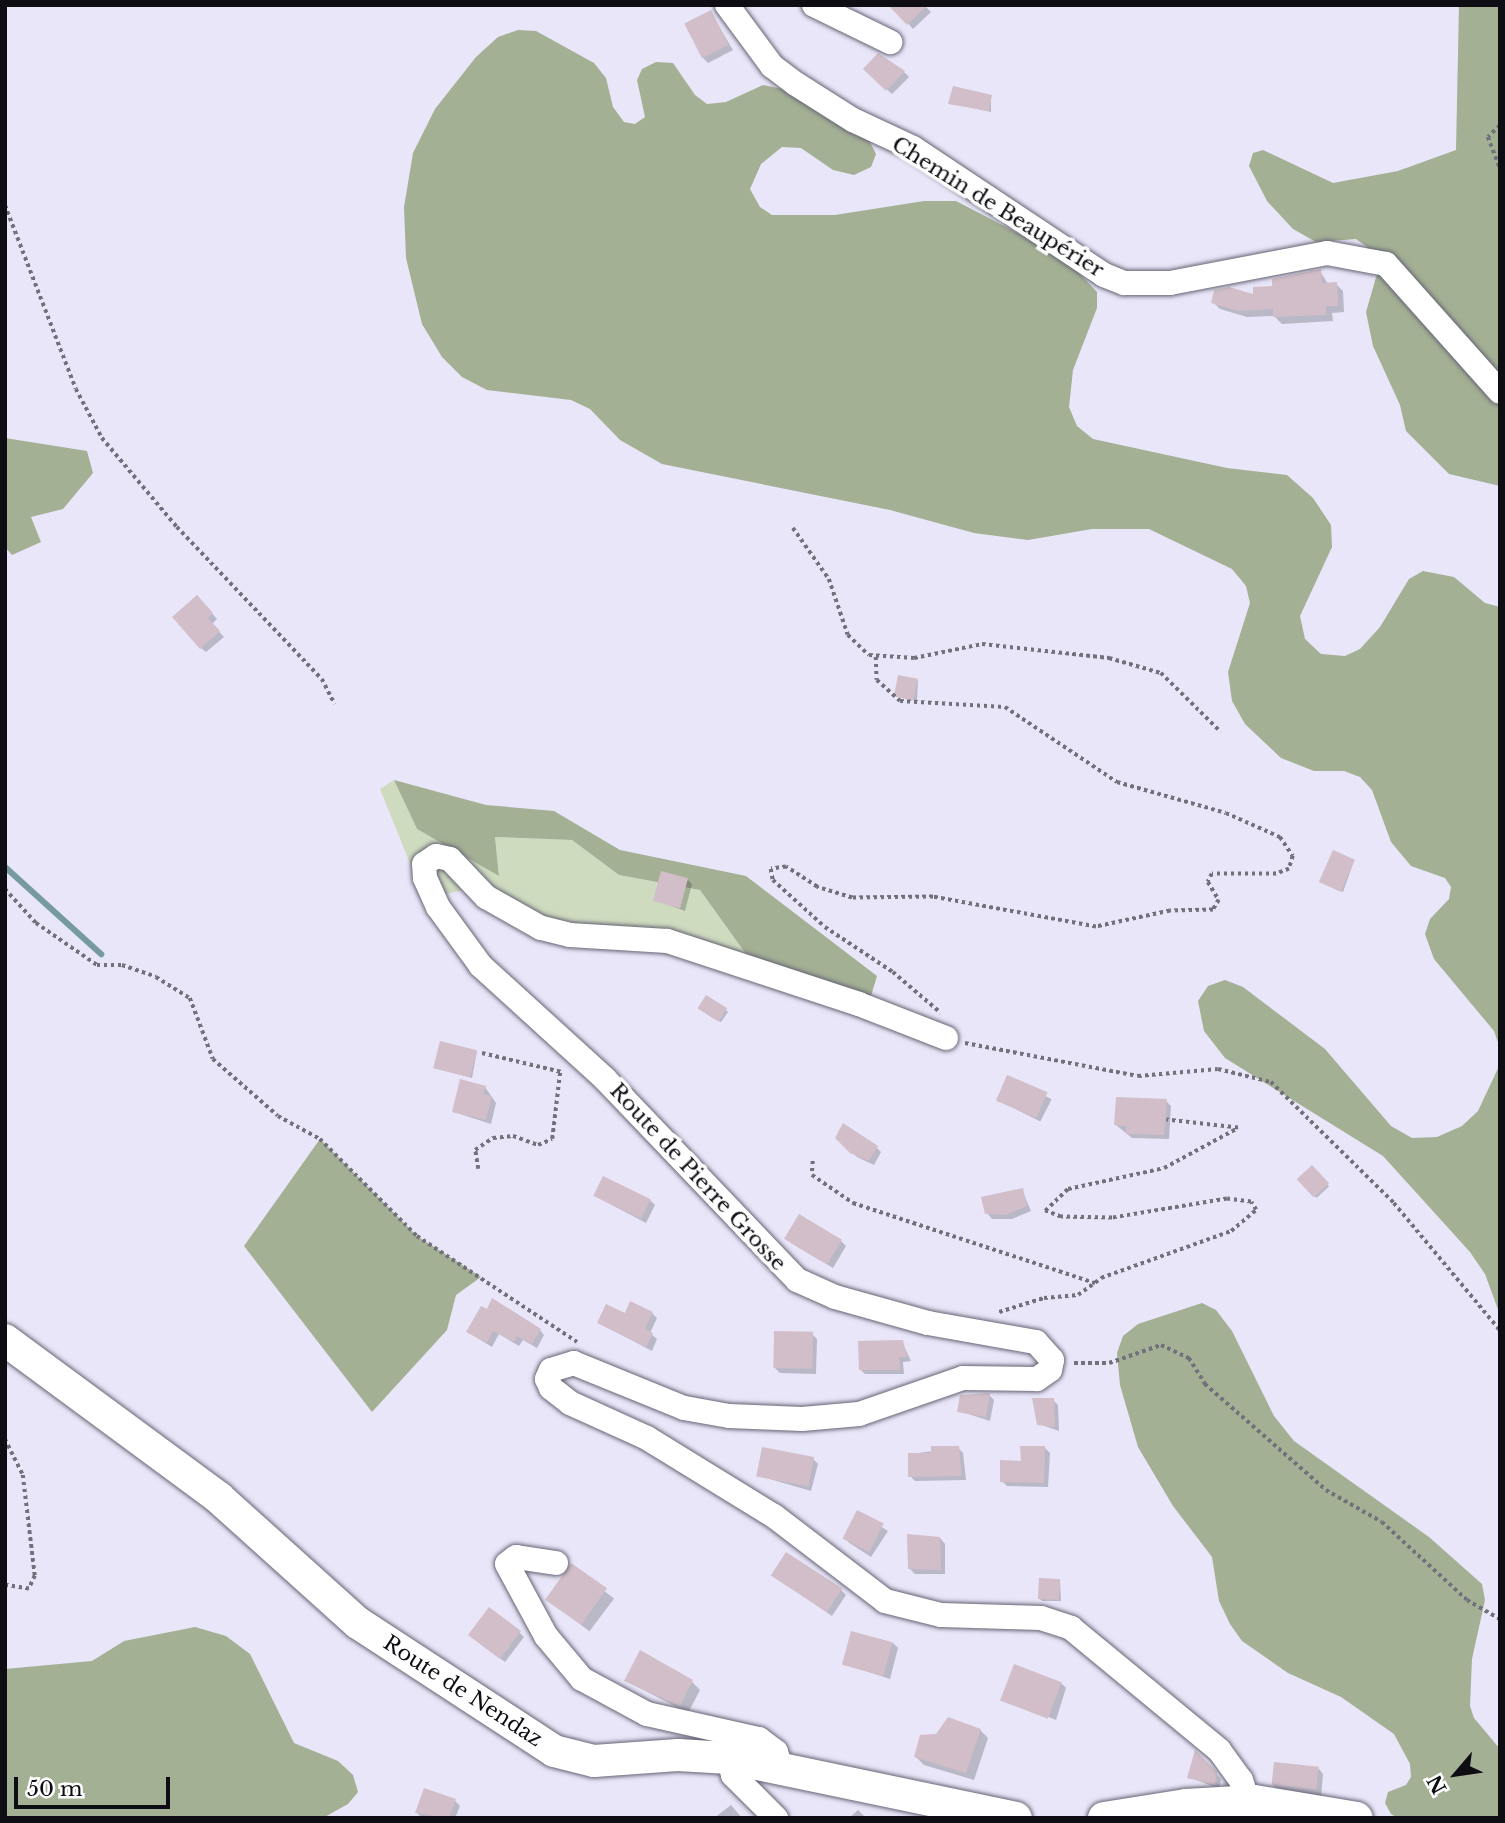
<!DOCTYPE html>
<meta charset="utf-8">
<style>
body{margin:0}
#map{position:relative;width:1505px;height:1823px;overflow:hidden;background:#e8e6f8;font-family:"Libre Baskerville",serif}
div>[style]{position:absolute}
[style*='--x']{left:calc(var(--x)*1px);top:calc(var(--y)*1px);width:calc(var(--w)*1px);rotate:calc(var(--a)*1deg)}
.green>*{inset:0;background:#cedbbf}
.forest>*{inset:0;background:#a3b094}
.shadow>*{inset:0;background:#0003;transform-origin:0 0}
.stream>*{height:6px;margin:-3px;padding:0 3px;transform-origin:3px;border-radius:3px;background:#759ba0}
.building>*{inset:0;background:#d1bec8;transform-origin:0 0}
.path>*{height:3.5px;margin-top:-1.75px;transform-origin:0;background:repeating-linear-gradient(90deg,#71707b 0 3.5px,transparent 0 7px)}
.roads{filter:drop-shadow(0 0 2px #666474) drop-shadow(0 0 2px #666474)}
.minor>*{height:24px;margin:-12px;padding:0 12px;transform-origin:12px;border-radius:12px;background:#fff}
.major>*{height:32px;margin:-16px;padding:0 16px;transform-origin:16px;border-radius:16px;background:#fff}
span{translate:-50% -50%;white-space:nowrap;text-align:center;line-height:1.15;-webkit-text-stroke:7px #fff;paint-order:stroke}
.street-label{font-size:21px;color:#0e0d13}
.frame{position:absolute;inset:0;border:7px solid #0e0d13;pointer-events:none}
.north{position:absolute;left:1421px;top:1739px;width:70px;height:70px;-webkit-text-stroke:5px #fff;paint-order:stroke;rotate:241deg;font-size:19px;font-weight:700;line-height:28px;text-align:center;color:#0e0d13}
.north::after{content:'';display:block;margin:auto;width:24px;height:32px;background:#0e0d13;clip-path:polygon(50% 0,100% 100%,50% 72%,0 100%)}
.scale{position:absolute;left:14px;top:1777px;width:156px;height:32px;box-sizing:border-box;border:4px solid #0e0d13;border-top:0;padding-left:9px;font-size:21px;line-height:24px;white-space:nowrap;color:#0e0d13;-webkit-text-stroke:5px #fff;paint-order:stroke}
</style>
<div id="map">
<div class="green">
<div style="clip-path:polygon(394px 780px,417px 829px,499px 875px,495px 837px,572px 840px,619px 875px,700px 890px,746px 954px,660px 931px,578px 932px,465px 890px,424px 898px,380px 789px)"></div>
</div>
<div class="forest">
<div style="clip-path:polygon(1459px 5px,1500px 5px,1500px 486px,1449px 474px,1406px 431px,1400px 405px,1373px 346px,1366px 312px,1377px 274px,1367px 247px,1356px 239px,1316px 242px,1293px 229px,1267px 201px,1249px 166px,1253px 153px,1263px 150px,1333px 183px,1398px 171px,1456px 150px)"></div>
<div style="clip-path:polygon(518px 30px,536px 31px,594px 63px,606px 78px,613px 107px,624px 122px,635px 124px,645px 117px,637px 80px,642px 69px,656px 62px,673px 63px,695px 95px,707px 104px,726px 102px,763px 85px,783px 89px,870px 142px,876px 154px,871px 167px,854px 175px,833px 170px,801px 148px,782px 147px,761px 164px,750px 189px,760px 207px,772px 215px,835px 215px,924px 201px,956px 201px,1064px 257px,1097px 292px,1097px 308px,1073px 370px,1069px 407px,1077px 426px,1093px 439px,1227px 468px,1287px 475px,1313px 498px,1331px 525px,1332px 547px,1300px 616px,1305px 639px,1321px 654px,1345px 656px,1360px 649px,1380px 627px,1409px 579px,1423px 571px,1454px 577px,1485px 603px,1500px 607px,1500px 1048px,1494px 1031px,1434px 959px,1425px 934px,1430px 919px,1449px 899px,1451px 887px,1445px 878px,1411px 866px,1391px 842px,1372px 790px,1360px 777px,1344px 771px,1314px 771px,1281px 758px,1245px 724px,1232px 701px,1228px 672px,1250px 603px,1246px 586px,1232px 569px,1149px 529px,1092px 529px,1028px 540px,974px 533px,890px 510px,662px 464px,620px 440px,590px 409px,571px 400px,487px 390px,462px 377px,442px 357px,422px 324px,406px 258px,404px 207px,413px 153px,435px 109px,476px 57px,498px 37px)"></div>
<div style="clip-path:polygon(5px 438px,87px 451px,93px 473px,63px 509px,31px 517px,41px 542px,12px 555px,5px 547px)"></div>
<div style="clip-path:polygon(394px 780px,486px 805px,554px 811px,620px 850px,746px 876px,877px 976px,871px 996px,746px 954px,700px 890px,619px 875px,572px 840px,495px 837px,499px 876px,417px 829px)"></div>
<div style="clip-path:polygon(1225px 980px,1243px 987px,1325px 1049px,1391px 1126px,1412px 1138px,1437px 1137px,1462px 1126px,1478px 1111px,1500px 1064px,1500px 1315px,1485px 1274px,1470px 1252px,1383px 1156px,1225px 1058px,1204px 1031px,1198px 1001px,1208px 986px)"></div>
<div style="clip-path:polygon(320px 1139px,417px 1236px,481px 1277px,456px 1295px,447px 1330px,372px 1412px,244px 1246px)"></div>
<div style="clip-path:polygon(1202px 1303px,1216px 1310px,1232px 1331px,1274px 1416px,1294px 1441px,1429px 1537px,1482px 1584px,1485px 1600px,1472px 1659px,1470px 1706px,1474px 1718px,1500px 1749px,1500px 1818px,1398px 1818px,1391px 1814px,1385px 1803px,1388px 1792px,1406px 1785px,1411px 1777px,1410px 1764px,1394px 1734px,1341px 1697px,1288px 1673px,1242px 1641px,1230px 1624px,1219px 1601px,1212px 1557px,1173px 1506px,1138px 1447px,1120px 1385px,1117px 1353px,1123px 1336px,1138px 1324px)"></div>
<div style="clip-path:polygon(195px 1627px,226px 1636px,250px 1654px,294px 1743px,338px 1761px,353px 1775px,358px 1792px,348px 1804px,323px 1818px,5px 1818px,5px 1669px,92px 1661px,124px 1641px)"></div>
</div>
<div class="shadow">
<div style="clip-path:polygon(892px 5px,924px 5px,931px 12px,913px 29px)"></div>
<div style="clip-path:polygon(711px 13px,733px 50px,708px 63px,703px 58px)"></div>
<div style="clip-path:polygon(865px 69px,904px 72px,909px 77px,892px 94px)"></div>
<div style="clip-path:polygon(991px 97px,991px 112px,950px 103px)"></div>
<div style="clip-path:polygon(1320px 271px,1328px 284px,1336px 284px,1343px 291px,1344px 312px,1332px 313px,1333px 321px,1282px 324px,1274px 316px,1247px 317px,1220px 309px,1213px 302px,1255px 297px)"></div>
<div style="clip-path:polygon(197px 597px,217px 619px,212px 624px,224px 637px,206px 652px,201px 648px)"></div>
<div style="clip-path:polygon(918px 680px,917px 701px,896px 696px)"></div>
<div style="clip-path:polygon(1354px 861px,1343px 892px,1323px 883px)"></div>
<div style="clip-path:polygon(687px 879px,692px 884px,685px 911px,655px 900px)"></div>
<div style="clip-path:polygon(702px 1010px,726px 1010px,728px 1012px,721px 1022px)"></div>
<div style="clip-path:polygon(477px 1051px,472px 1078px,435px 1068px)"></div>
<div style="left:1008px;top:1077px;width:49px;height:25px;rotate:27deg"></div>
<div style="clip-path:polygon(485px 1087px,496px 1103px,491px 1124px,454px 1112px)"></div>
<div style="clip-path:polygon(1166px 1101px,1171px 1106px,1169px 1139px,1132px 1138px,1116px 1125px)"></div>
<div style="clip-path:polygon(837px 1138px,876px 1147px,881px 1152px,874px 1165px,857px 1157px)"></div>
<div style="left:1312px;top:1168px;width:25px;height:17px;rotate:47deg"></div>
<div style="clip-path:polygon(1022px 1190px,1031px 1211px,1012px 1219px,992px 1219px,987px 1213px)"></div>
<div style="clip-path:polygon(595px 1196px,650px 1200px,655px 1205px,646px 1223px)"></div>
<div style="clip-path:polygon(841px 1241px,846px 1246px,833px 1268px,791px 1243px)"></div>
<div style="clip-path:polygon(482px 1308px,540px 1330px,544px 1335px,537px 1348px,523px 1340px,519px 1346px,499px 1334px,492px 1347px,474px 1336px,469px 1331px)"></div>
<div style="clip-path:polygon(652px 1313px,657px 1318px,650px 1333px,657px 1339px,652px 1351px,599px 1323px)"></div>
<div style="clip-path:polygon(812px 1334px,817px 1339px,816px 1374px,780px 1373px,775px 1368px)"></div>
<div style="clip-path:polygon(902px 1342px,911px 1361px,903px 1362px,904px 1374px,865px 1374px,860px 1369px)"></div>
<div style="clip-path:polygon(989px 1395px,994px 1400px,990px 1421px,959px 1411px)"></div>
<div style="clip-path:polygon(1053px 1400px,1058px 1405px,1059px 1431px,1039px 1424px)"></div>
<div style="clip-path:polygon(958px 1448px,963px 1453px,966px 1480px,915px 1481px,910px 1476px,910px 1454px)"></div>
<div style="clip-path:polygon(1045px 1448px,1050px 1453px,1048px 1487px,1007px 1486px,1002px 1481px)"></div>
<div style="clip-path:polygon(813px 1459px,818px 1464px,811px 1491px,759px 1476px)"></div>
<div style="clip-path:polygon(857px 1512px,888px 1531px,871px 1557px,848px 1542px)"></div>
<div style="clip-path:polygon(940px 1538px,945px 1544px,945px 1574px,915px 1574px,910px 1569px)"></div>
<div style="left:571px;top:1566px;width:54px;height:41px;rotate:37deg"></div>
<div style="clip-path:polygon(778px 1579px,841px 1590px,846px 1595px,832px 1616px)"></div>
<div style="clip-path:polygon(1060px 1580px,1061px 1601px,1042px 1601px,1040px 1599px)"></div>
<div style="clip-path:polygon(519px 1632px,524px 1637px,505px 1662px,475px 1639px)"></div>
<div style="clip-path:polygon(893px 1643px,898px 1648px,890px 1679px,844px 1664px)"></div>
<div style="clip-path:polygon(626px 1681px,692px 1682px,700px 1690px,688px 1713px)"></div>
<div style="clip-path:polygon(1061px 1683px,1066px 1688px,1056px 1720px,1005px 1700px)"></div>
<div style="clip-path:polygon(980px 1730px,988px 1738px,974px 1780px,924px 1765px,916px 1757px)"></div>
<div style="clip-path:polygon(1196px 1753px,1221px 1779px,1219px 1789px,1189px 1777px)"></div>
<div style="clip-path:polygon(1319px 1769px,1323px 1774px,1321px 1797px,1277px 1789px,1272px 1784px)"></div>
<div style="clip-path:polygon(455px 1801px,460px 1806px,455px 1818px,422px 1818px,417px 1813px)"></div>
<div style="clip-path:polygon(731px 1805px,742px 1818px,714px 1818px)"></div>
<div style="clip-path:polygon(858px 1810px,866px 1818px,849px 1818px)"></div>
</div>
<div class="stream">
<div style="--x:5;--y:867;--w:130;--a:42.2"></div>
</div>
<div class="building">
<div style="clip-path:polygon(888px 5px,928px 5px,907px 25px)"></div>
<div style="left:711px;top:10px;width:39px;height:30px;rotate:63deg"></div>
<div style="clip-path:polygon(878px 53px,905px 71px,886px 91px,863px 69px)"></div>
<div style="clip-path:polygon(953px 86px,992px 95px,989px 111px,948px 104px)"></div>
<div style="clip-path:polygon(1321px 269px,1322px 283px,1337px 282px,1338px 306px,1326px 306px,1326px 315px,1273px 317px,1273px 309px,1238px 311px,1211px 303px,1214px 290px,1229px 287px,1253px 294px,1253px 287px,1272px 286px,1272px 279px)"></div>
<div style="clip-path:polygon(197px 595px,213px 613px,208px 618px,220px 631px,200px 649px,172px 617px)"></div>
<div style="left:898px;top:675px;width:20px;height:22px;rotate:11deg"></div>
<div style="left:1333px;top:850px;width:24px;height:35px;rotate:24deg"></div>
<div style="left:661px;top:871px;width:28px;height:31px;rotate:15deg"></div>
<div style="left:706px;top:995px;width:25px;height:16px;rotate:32deg"></div>
<div style="left:440px;top:1041px;width:38px;height:28px;rotate:14deg"></div>
<div style="left:1007px;top:1075px;width:44px;height:28px;rotate:23deg"></div>
<div style="clip-path:polygon(460px 1079px,486px 1086px,483px 1094px,492px 1096px,486px 1120px,452px 1112px)"></div>
<div style="clip-path:polygon(1116px 1097px,1167px 1099px,1164px 1135px,1126px 1134px,1126px 1126px,1114px 1125px)"></div>
<div style="clip-path:polygon(843px 1123px,878px 1146px,869px 1161px,850px 1153px,835px 1138px)"></div>
<div style="left:1312px;top:1165px;width:25px;height:21px;rotate:47deg"></div>
<div style="left:603px;top:1176px;width:53px;height:22px;rotate:26deg"></div>
<div style="clip-path:polygon(1023px 1188px,1027px 1206px,1006px 1215px,985px 1214px,981px 1197px)"></div>
<div style="left:799px;top:1214px;width:50px;height:29px;rotate:31deg"></div>
<div style="clip-path:polygon(492px 1298px,541px 1329px,532px 1344px,517px 1336px,514px 1342px,493px 1331px,487px 1343px,466px 1332px,481px 1306px,487px 1309px)"></div>
<div style="clip-path:polygon(630px 1301px,653px 1312px,645px 1329px,653px 1333px,646px 1347px,597px 1323px,606px 1304px,625px 1313px)"></div>
<div style="left:774px;top:1331px;width:39px;height:37px;rotate:1deg"></div>
<div style="clip-path:polygon(903px 1340px,907px 1357px,899px 1357px,900px 1370px,859px 1370px,858px 1341px)"></div>
<div style="clip-path:polygon(990px 1393px,986px 1417px,957px 1412px,960px 1395px)"></div>
<div style="clip-path:polygon(1032px 1398px,1054px 1398px,1055px 1427px,1037px 1425px)"></div>
<div style="clip-path:polygon(931px 1446px,959px 1446px,962px 1476px,908px 1477px,908px 1453px,931px 1453px)"></div>
<div style="clip-path:polygon(1020px 1446px,1045px 1446px,1044px 1483px,1000px 1482px,1000px 1460px,1021px 1461px)"></div>
<div style="left:762px;top:1447px;width:53px;height:30px;rotate:11deg"></div>
<div style="left:857px;top:1510px;width:30px;height:32px;rotate:27deg"></div>
<div style="clip-path:polygon(907px 1534px,940px 1537px,941px 1570px,908px 1569px)"></div>
<div style="left:786px;top:1552px;width:67px;height:28px;rotate:33deg"></div>
<div style="left:571px;top:1563px;width:44px;height:45px;rotate:35deg"></div>
<div style="left:1039px;top:1578px;width:21px;height:21px;rotate:3deg"></div>
<div style="left:489px;top:1607px;width:40px;height:35px;rotate:37deg"></div>
<div style="left:851px;top:1631px;width:43px;height:35px;rotate:15deg"></div>
<div style="clip-path:polygon(640px 1650px,693px 1680px,680px 1706px,624px 1681px)"></div>
<div style="left:1014px;top:1664px;width:51px;height:39px;rotate:21deg"></div>
<div style="clip-path:polygon(948px 1717px,981px 1729px,966px 1773px,914px 1757px,920px 1735px,936px 1734px)"></div>
<div style="clip-path:polygon(1195px 1750px,1217px 1772px,1215px 1785px,1187px 1778px)"></div>
<div style="left:1274px;top:1762px;width:45px;height:23px;rotate:6deg"></div>
<div style="clip-path:polygon(424px 1788px,456px 1799px,449px 1818px,415px 1813px)"></div>
</div>
<div class="path">
<div style="--x:1500;--y:126;--w:16;--a:137"></div>
<div style="--x:1488;--y:137;--w:33;--a:69"></div>
<div style="--x:5;--y:205;--w:197;--a:68.9"></div>
<div style="--x:76;--y:389;--w:55;--a:62"></div>
<div style="--x:102;--y:438;--w:116;--a:49.9"></div>
<div style="--x:177;--y:527;--w:210;--a:46.4"></div>
<div style="--x:322;--y:679;--w:28;--a:63"></div>
<div style="--x:793;--y:528;--w:62;--a:54.8"></div>
<div style="--x:829;--y:579;--w:59;--a:71.3"></div>
<div style="--x:848;--y:635;--w:29;--a:44"></div>
<div style="--x:869;--y:655;--w:45;--a:3.8"></div>
<div style="--x:914;--y:658;--w:69;--a:-11.6"></div>
<div style="--x:982;--y:644;--w:128;--a:6.3"></div>
<div style="--x:1109;--y:658;--w:54;--a:16.1"></div>
<div style="--x:1161;--y:673;--w:84;--a:44.5"></div>
<div style="--x:876;--y:657;--w:23;--a:88"></div>
<div style="--x:877;--y:680;--w:31;--a:42"></div>
<div style="--x:900;--y:701;--w:105;--a:3.3"></div>
<div style="--x:1005;--y:707;--w:135;--a:33.8"></div>
<div style="--x:1117;--y:782;--w:113;--a:15.9"></div>
<div style="--x:1226;--y:813;--w:59;--a:24"></div>
<div style="--x:1280;--y:837;--w:23;--a:56"></div>
<div style="--x:1293;--y:856;--w:14;--a:107"></div>
<div style="--x:1289;--y:869;--w:14;--a:159"></div>
<div style="--x:1276;--y:874;--w:64;--a:180"></div>
<div style="--x:1212;--y:874;--w:9;--a:117"></div>
<div style="--x:1208;--y:882;--w:21;--a:59"></div>
<div style="--x:1219;--y:900;--w:12;--a:121"></div>
<div style="--x:1213;--y:910;--w:43;--a:178.7"></div>
<div style="--x:1170;--y:911;--w:76;--a:167.8"></div>
<div style="--x:1096;--y:927;--w:166;--a:-169.6"></div>
<div style="--x:933;--y:897;--w:81;--a:179.3"></div>
<div style="--x:852;--y:898;--w:37;--a:-163"></div>
<div style="--x:817;--y:887;--w:37;--a:-147"></div>
<div style="--x:786;--y:867;--w:15;--a:172"></div>
<div style="--x:771;--y:869;--w:11;--a:80"></div>
<div style="--x:773;--y:880;--w:70;--a:42.1"></div>
<div style="--x:825;--y:927;--w:82;--a:33.5"></div>
<div style="--x:893;--y:972;--w:63;--a:40.5"></div>
<div style="--x:5;--y:889;--w:46;--a:47.6"></div>
<div style="--x:36;--y:923;--w:74;--a:34.5"></div>
<div style="--x:97;--y:965;--w:25;--a:0"></div>
<div style="--x:122;--y:965;--w:36;--a:19"></div>
<div style="--x:156;--y:977;--w:40;--a:32"></div>
<div style="--x:190;--y:998;--w:65;--a:69.3"></div>
<div style="--x:213;--y:1059;--w:86;--a:41.2"></div>
<div style="--x:278;--y:1116;--w:48;--a:28.7"></div>
<div style="--x:320;--y:1139;--w:137;--a:45"></div>
<div style="--x:417;--y:1236;--w:192;--a:33.5"></div>
<div style="--x:965;--y:1043;--w:176;--a:10.8"></div>
<div style="--x:1138;--y:1076;--w:80;--a:-5"></div>
<div style="--x:1218;--y:1069;--w:55;--a:13.8"></div>
<div style="--x:1271;--y:1082;--w:173;--a:44.5"></div>
<div style="--x:1394;--y:1203;--w:165;--a:50.2"></div>
<div style="--x:482;--y:1053;--w:82;--a:13.4"></div>
<div style="--x:813;--y:1161;--w:14;--a:94"></div>
<div style="--x:812;--y:1175;--w:50;--a:34.3"></div>
<div style="--x:853;--y:1203;--w:255;--a:18.3"></div>
<div style="--x:478;--y:1169;--w:19;--a:-99"></div>
<div style="--x:475;--y:1150;--w:22;--a:-34"></div>
<div style="--x:493;--y:1138;--w:20;--a:-6"></div>
<div style="--x:513;--y:1136;--w:27;--a:20"></div>
<div style="--x:538;--y:1145;--w:15;--a:-23"></div>
<div style="--x:552;--y:1139;--w:67;--a:-83.2"></div>
<div style="--x:999;--y:1312;--w:47;--a:-17.3"></div>
<div style="--x:1044;--y:1298;--w:34;--a:-5"></div>
<div style="--x:1078;--y:1295;--w:29;--a:-36"></div>
<div style="--x:1101;--y:1278;--w:138;--a:-19.9"></div>
<div style="--x:1231;--y:1231;--w:33;--a:-40"></div>
<div style="--x:1256;--y:1210;--w:9;--a:-122"></div>
<div style="--x:1251;--y:1202;--w:24;--a:-173"></div>
<div style="--x:1227;--y:1199;--w:117;--a:170.6"></div>
<div style="--x:1112;--y:1218;--w:51;--a:-178.9"></div>
<div style="--x:1061;--y:1217;--w:17;--a:-159"></div>
<div style="--x:1045;--y:1211;--w:32;--a:-44"></div>
<div style="--x:1068;--y:1189;--w:98;--a:-12.3"></div>
<div style="--x:1164;--y:1168;--w:84;--a:-28.4"></div>
<div style="--x:1238;--y:1128;--w:72;--a:-173.7"></div>
<div style="--x:1074;--y:1363;--w:35;--a:0"></div>
<div style="--x:1109;--y:1363;--w:55;--a:-19.1"></div>
<div style="--x:1161;--y:1345;--w:31;--a:25"></div>
<div style="--x:1189;--y:1358;--w:31;--a:58"></div>
<div style="--x:1205;--y:1384;--w:161;--a:41.2"></div>
<div style="--x:1326;--y:1490;--w:64;--a:29.7"></div>
<div style="--x:1382;--y:1522;--w:115;--a:42.5"></div>
<div style="--x:1467;--y:1600;--w:38;--a:30"></div>
<div style="--x:5;--y:1439;--w:40;--a:63.4"></div>
<div style="--x:23;--y:1475;--w:102;--a:83.2"></div>
<div style="--x:35;--y:1576;--w:14;--a:115"></div>
<div style="--x:29;--y:1589;--w:24;--a:-171"></div>
</div>
<div class="roads">
<div class="minor">
<div style="--x:727;--y:5;--w:76;--a:53.6"></div>
<div style="--x:772;--y:66;--w:30;--a:37"></div>
<div style="--x:796;--y:84;--w:67;--a:32.3"></div>
<div style="--x:853;--y:120;--w:66;--a:25"></div>
<div style="--x:913;--y:148;--w:229;--a:33.6"></div>
<div style="--x:1104;--y:275;--w:22;--a:22"></div>
<div style="--x:1124;--y:283;--w:46;--a:0"></div>
<div style="--x:1170;--y:283;--w:160;--a:-10.8"></div>
<div style="--x:1327;--y:253;--w:60;--a:10.6"></div>
<div style="--x:1386;--y:264;--w:171;--a:48.3"></div>
<div style="--x:814;--y:5;--w:85;--a:26"></div>
<div style="--x:946;--y:1038;--w:93;--a:-158.7"></div>
<div style="--x:859;--y:1004;--w:202;--a:-161.8"></div>
<div style="--x:667;--y:941;--w:97;--a:-176.5"></div>
<div style="--x:570;--y:935;--w:30;--a:-166"></div>
<div style="--x:541;--y:928;--w:63;--a:-150.6"></div>
<div style="--x:486;--y:897;--w:52;--a:-133.5"></div>
<div style="--x:450;--y:859;--w:14;--a:-168"></div>
<div style="--x:436;--y:856;--w:14;--a:146"></div>
<div style="--x:424;--y:864;--w:14;--a:86"></div>
<div style="--x:425;--y:878;--w:32;--a:66"></div>
<div style="--x:438;--y:907;--w:73;--a:53.9"></div>
<div style="--x:481;--y:966;--w:168;--a:42.3"></div>
<div style="--x:605;--y:1079;--w:278;--a:46.3"></div>
<div style="--x:797;--y:1280;--w:42;--a:24.1"></div>
<div style="--x:835;--y:1297;--w:97;--a:15.6"></div>
<div style="--x:928;--y:1323;--w:110;--a:10"></div>
<div style="--x:1036;--y:1342;--w:24;--a:48"></div>
<div style="--x:1052;--y:1360;--w:10;--a:101"></div>
<div style="--x:1050;--y:1370;--w:16;--a:145"></div>
<div style="--x:1037;--y:1379;--w:74;--a:-179.2"></div>
<div style="--x:963;--y:1378;--w:110;--a:160.9"></div>
<div style="--x:859;--y:1414;--w:57;--a:175"></div>
<div style="--x:802;--y:1419;--w:73;--a:-177.6"></div>
<div style="--x:729;--y:1416;--w:46;--a:-169.9"></div>
<div style="--x:684;--y:1408;--w:119;--a:-157.8"></div>
<div style="--x:574;--y:1363;--w:24;--a:163"></div>
<div style="--x:551;--y:1370;--w:10;--a:114"></div>
<div style="--x:547;--y:1379;--w:10;--a:66"></div>
<div style="--x:551;--y:1388;--w:24;--a:38"></div>
<div style="--x:570;--y:1403;--w:85;--a:24.4"></div>
<div style="--x:647;--y:1438;--w:149;--a:31.6"></div>
<div style="--x:774;--y:1516;--w:140;--a:37.4"></div>
<div style="--x:885;--y:1601;--w:58;--a:14"></div>
<div style="--x:941;--y:1615;--w:100;--a:1.7"></div>
<div style="--x:1041;--y:1618;--w:32;--a:18"></div>
<div style="--x:1071;--y:1628;--w:192;--a:39.5"></div>
<div style="--x:1219;--y:1750;--w:37;--a:54"></div>
<div style="--x:1241;--y:1780;--w:23;--a:72"></div>
<div style="--x:556;--y:1563;--w:40;--a:-171.5"></div>
<div style="--x:516;--y:1557;--w:11;--a:142"></div>
<div style="--x:507;--y:1564;--w:82;--a:61.6"></div>
<div style="--x:546;--y:1636;--w:56;--a:50.1"></div>
<div style="--x:582;--y:1679;--w:74;--a:28.3"></div>
<div style="--x:647;--y:1714;--w:115;--a:12.6"></div>
<div style="--x:759;--y:1739;--w:21;--a:37"></div>
<div style="--x:776;--y:1752;--w:16;--a:72"></div>
<div style="--x:729;--y:1758;--w:17;--a:77"></div>
<div style="--x:733;--y:1775;--w:61;--a:45"></div>
</div>
<div class="major">
<div style="--x:5;--y:1340;--w:266;--a:36.4"></div>
<div style="--x:219;--y:1498;--w:187;--a:42"></div>
<div style="--x:358;--y:1623;--w:234;--a:33.1"></div>
<div style="--x:554;--y:1751;--w:41;--a:14"></div>
<div style="--x:594;--y:1761;--w:84;--a:-4.1"></div>
<div style="--x:678;--y:1755;--w:51;--a:3.4"></div>
<div style="--x:729;--y:1758;--w:293;--a:11.8"></div>
<div style="--x:1104;--y:1818;--w:83;--a:-9"></div>
<div style="--x:1186;--y:1805;--w:68;--a:-3.4"></div>
<div style="--x:1254;--y:1801;--w:104;--a:9.4"></div>
</div>
</div>
<div class="street-label">
<span style="left:998px;top:207px;rotate:32deg">Chemin de Beaupérier</span>
<span style="left:698px;top:1177px;rotate:47deg">Route de Pierre Grosse</span>
<span style="left:463px;top:1691px;rotate:33deg">Route de Nendaz</span>
</div>
<div class="frame"></div>
<div class="north">N</div>
<div class="scale">50 m</div>
</div>
